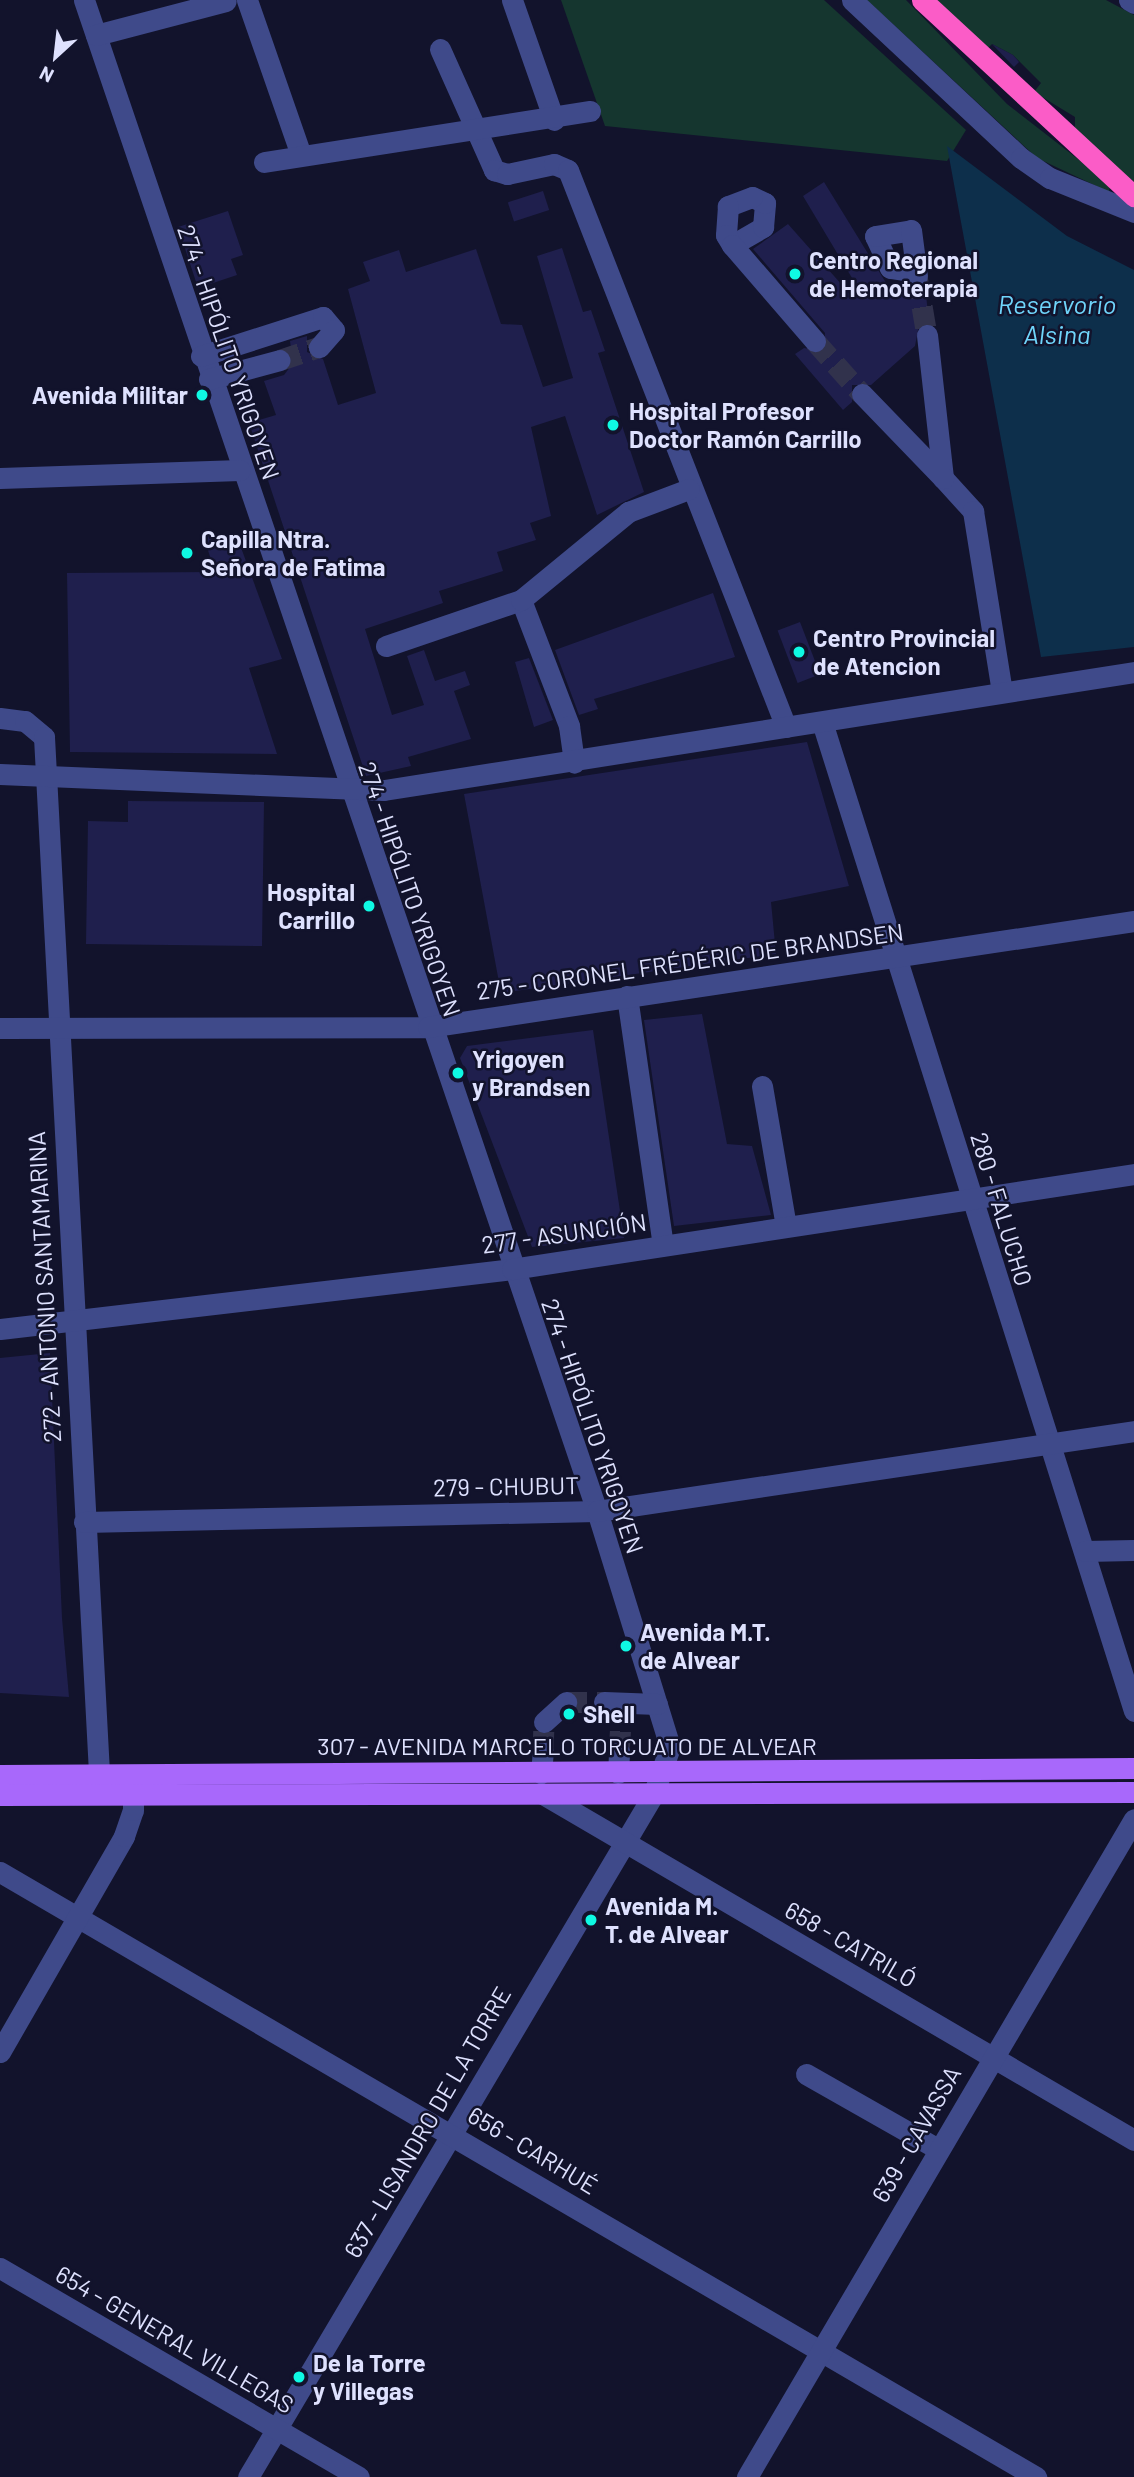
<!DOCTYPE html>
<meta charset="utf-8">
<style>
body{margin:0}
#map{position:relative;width:1134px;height:2477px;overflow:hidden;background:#12132c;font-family:Barlow,sans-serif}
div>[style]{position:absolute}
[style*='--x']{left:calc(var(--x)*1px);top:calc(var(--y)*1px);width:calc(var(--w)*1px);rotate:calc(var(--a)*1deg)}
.green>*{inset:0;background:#15362f}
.water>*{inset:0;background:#0d2f4b}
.building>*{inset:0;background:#1f1f4d;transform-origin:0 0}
.minor-tunnel>*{height:21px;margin-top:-10.5px;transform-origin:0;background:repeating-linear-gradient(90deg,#31324c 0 21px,transparent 0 31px)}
.minor>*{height:21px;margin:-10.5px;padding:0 10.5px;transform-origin:10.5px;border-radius:10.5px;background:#3f4a8a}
.major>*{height:21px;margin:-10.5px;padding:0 10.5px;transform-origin:10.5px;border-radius:10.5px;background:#a868fb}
.highway>*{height:21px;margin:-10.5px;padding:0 10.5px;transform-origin:10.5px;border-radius:10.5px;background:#fb5cc7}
.dots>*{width:19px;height:19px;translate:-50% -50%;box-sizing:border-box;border:4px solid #12132c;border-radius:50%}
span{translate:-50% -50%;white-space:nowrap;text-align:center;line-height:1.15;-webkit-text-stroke:5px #12132c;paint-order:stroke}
.poi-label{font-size:24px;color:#dee1fe;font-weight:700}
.left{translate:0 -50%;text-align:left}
.right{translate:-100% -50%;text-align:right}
.street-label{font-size:24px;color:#dee1fe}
.water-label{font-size:26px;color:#6fd5fb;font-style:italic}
.north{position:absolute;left:21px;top:21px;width:70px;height:70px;-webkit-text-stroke:5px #12132c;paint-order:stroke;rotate:207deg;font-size:19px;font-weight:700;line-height:28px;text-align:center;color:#dee1fe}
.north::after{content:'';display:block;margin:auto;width:24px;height:32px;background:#dee1fe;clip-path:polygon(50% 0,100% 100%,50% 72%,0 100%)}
</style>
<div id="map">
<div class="green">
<div style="clip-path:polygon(561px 0,824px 0,966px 130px,947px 161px,605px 126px)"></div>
<div style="clip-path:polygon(867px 0,906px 0,1007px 104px,1110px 184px,1109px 192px,1037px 158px)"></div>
<div style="clip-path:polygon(937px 0,1106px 0,1134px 15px,1134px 188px,1075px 134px,1075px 117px,1034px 92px,1041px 83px,1013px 55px,992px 44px,988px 48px)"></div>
</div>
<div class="water">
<div style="clip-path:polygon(947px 146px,1067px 236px,1134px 270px,1134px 647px,1041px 657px)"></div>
</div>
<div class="building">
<div style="clip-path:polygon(992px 44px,1013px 55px,1019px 62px,1014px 67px)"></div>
<div style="clip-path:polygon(824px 182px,891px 291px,904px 283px,925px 286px,929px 322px,919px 325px,915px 346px,871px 385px,852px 385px,852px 402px,843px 410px,795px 354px,804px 348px,823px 351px,825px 333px,753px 249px,788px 224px,850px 294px,858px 288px,803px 196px)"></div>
<div style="left:543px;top:191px;width:20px;height:37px;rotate:72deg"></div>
<div style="clip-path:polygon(228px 211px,243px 255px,231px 259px,237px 275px,198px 288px,178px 227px)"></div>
<div style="clip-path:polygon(562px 248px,583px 312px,591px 310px,605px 351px,598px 353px,644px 492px,597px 515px,565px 416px,531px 427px,551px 516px,530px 523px,536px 540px,497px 552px,503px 571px,439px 591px,443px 603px,365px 629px,392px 715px,424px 705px,407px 656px,424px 650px,435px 681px,465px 671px,470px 685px,454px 691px,471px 739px,408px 757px,411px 766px,366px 776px,249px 423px,276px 415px,264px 381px,284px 375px,293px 363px,290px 341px,307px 336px,307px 352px,323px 359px,338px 405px,376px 393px,348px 289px,370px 281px,363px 262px,399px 250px,406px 272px,476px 249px,501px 324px,522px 325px,543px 387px,573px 378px,537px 256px)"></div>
<div style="clip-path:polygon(236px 534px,282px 659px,249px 668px,277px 754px,70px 752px,67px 573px,215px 572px,203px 535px)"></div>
<div style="clip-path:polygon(713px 593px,735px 657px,594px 699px,598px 709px,579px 715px,555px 650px)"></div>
<div style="left:800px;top:622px;width:56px;height:24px;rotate:69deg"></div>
<div style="clip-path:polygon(529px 658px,553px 720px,534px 727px,515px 662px)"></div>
<div style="clip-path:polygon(807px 742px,849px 886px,771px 902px,776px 954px,501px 993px,464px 794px)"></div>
<div style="clip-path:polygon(128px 801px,264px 802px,262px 946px,86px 944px,88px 821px,128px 822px)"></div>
<div style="clip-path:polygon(702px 1014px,727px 1144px,752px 1146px,771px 1215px,674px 1226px,644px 1020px)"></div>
<div style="clip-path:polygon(593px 1030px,624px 1238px,532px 1247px,460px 1058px,467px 1046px)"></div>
<div style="clip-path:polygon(50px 1353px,62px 1618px,69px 1697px,0 1693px,0 1358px)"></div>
</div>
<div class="minor-tunnel">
<div style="--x:917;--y:276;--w:60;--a:80.4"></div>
<div style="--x:815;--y:341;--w:71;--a:48.4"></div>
<div style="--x:280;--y:360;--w:41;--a:-18.4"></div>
<div style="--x:566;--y:1702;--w:38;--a:0"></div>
<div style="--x:543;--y:1752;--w:30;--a:-88"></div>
<div style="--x:619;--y:1752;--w:32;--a:-86"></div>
</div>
<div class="minor">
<div style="--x:84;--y:0;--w:1596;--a:71.25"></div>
<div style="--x:597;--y:1511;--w:247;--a:72.8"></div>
<div style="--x:670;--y:1747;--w:51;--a:109.5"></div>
<div style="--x:653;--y:1795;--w:793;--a:120.7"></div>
<div style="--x:247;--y:0;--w:164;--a:70.8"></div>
<div style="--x:512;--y:0;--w:127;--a:70.7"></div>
<div style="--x:852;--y:0;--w:231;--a:43.1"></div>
<div style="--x:1021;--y:158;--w:35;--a:35"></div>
<div style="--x:1050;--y:178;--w:91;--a:22"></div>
<div style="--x:1129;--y:0;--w:6;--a:31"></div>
<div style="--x:96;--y:35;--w:134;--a:-14.7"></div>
<div style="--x:440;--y:49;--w:133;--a:65.9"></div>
<div style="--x:494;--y:170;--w:14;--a:17"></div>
<div style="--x:507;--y:174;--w:48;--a:-12"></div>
<div style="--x:554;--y:164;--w:15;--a:23"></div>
<div style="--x:568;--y:170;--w:598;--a:68.63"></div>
<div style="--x:264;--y:162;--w:330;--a:-8.9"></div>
<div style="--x:732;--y:245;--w:36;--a:-30"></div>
<div style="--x:763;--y:227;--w:24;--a:-85"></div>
<div style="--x:765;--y:203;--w:14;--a:-155"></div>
<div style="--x:752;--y:197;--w:26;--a:159"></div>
<div style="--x:728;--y:206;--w:29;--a:94"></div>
<div style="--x:726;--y:235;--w:12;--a:59"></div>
<div style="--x:732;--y:245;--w:127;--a:49.2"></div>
<div style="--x:916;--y:272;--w:26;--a:-171"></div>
<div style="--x:890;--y:268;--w:35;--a:-115"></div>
<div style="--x:875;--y:236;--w:36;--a:-9"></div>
<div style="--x:911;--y:230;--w:46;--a:82.6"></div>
<div style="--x:927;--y:335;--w:144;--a:83.6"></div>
<div style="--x:943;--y:478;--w:45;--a:47.7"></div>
<div style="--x:973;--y:511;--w:183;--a:80.9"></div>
<div style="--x:201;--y:356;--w:128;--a:-17.7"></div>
<div style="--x:323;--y:317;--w:17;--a:50"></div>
<div style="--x:334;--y:330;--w:23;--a:131"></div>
<div style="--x:209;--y:379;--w:73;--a:-15"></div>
<div style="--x:862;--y:394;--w:117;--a:46"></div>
<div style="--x:0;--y:478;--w:240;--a:-1.9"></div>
<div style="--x:521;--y:600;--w:135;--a:69.1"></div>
<div style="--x:569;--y:726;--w:37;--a:82"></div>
<div style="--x:386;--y:646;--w:143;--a:-18.8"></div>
<div style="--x:521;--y:600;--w:139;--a:-39.4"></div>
<div style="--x:628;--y:512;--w:65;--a:-20.7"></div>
<div style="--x:0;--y:718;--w:25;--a:7"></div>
<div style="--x:25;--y:721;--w:25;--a:40"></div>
<div style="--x:44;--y:737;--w:1057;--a:86.96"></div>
<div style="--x:822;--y:722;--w:1037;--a:72.49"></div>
<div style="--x:0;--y:774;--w:384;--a:2.4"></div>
<div style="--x:384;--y:790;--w:759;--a:-8.94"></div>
<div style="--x:627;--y:996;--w:252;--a:81.8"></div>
<div style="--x:0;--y:1028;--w:428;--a:-0.1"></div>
<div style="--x:428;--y:1027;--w:714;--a:-8.54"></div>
<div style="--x:762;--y:1086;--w:142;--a:80.3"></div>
<div style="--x:0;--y:1329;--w:516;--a:-6.68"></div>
<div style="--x:512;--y:1269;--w:629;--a:-8.68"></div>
<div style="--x:84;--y:1522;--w:513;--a:-1.23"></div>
<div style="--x:597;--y:1511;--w:543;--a:-8.47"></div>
<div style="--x:1085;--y:1551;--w:49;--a:-1.2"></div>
<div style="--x:604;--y:1702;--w:53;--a:2.2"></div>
<div style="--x:544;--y:1722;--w:30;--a:-42"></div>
<div style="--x:541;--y:1773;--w:21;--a:-85"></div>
<div style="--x:618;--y:1773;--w:21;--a:-87"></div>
<div style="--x:541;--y:1793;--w:687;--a:30.33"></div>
<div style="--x:0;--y:1872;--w:1200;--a:30.28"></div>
<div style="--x:0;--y:2052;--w:249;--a:-60.1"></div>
<div style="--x:124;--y:1836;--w:28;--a:-71"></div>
<div style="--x:133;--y:1810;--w:33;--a:-90"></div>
<div style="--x:806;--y:2074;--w:152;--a:29.6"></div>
<div style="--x:0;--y:2268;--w:415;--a:30.2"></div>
<div style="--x:747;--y:2477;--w:763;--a:-59.54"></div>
</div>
<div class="major">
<div style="--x:0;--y:1775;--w:1134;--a:-0.35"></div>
<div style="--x:0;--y:1795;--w:1134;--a:-0.15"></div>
</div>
<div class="highway">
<div style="--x:922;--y:0;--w:289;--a:42.8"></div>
</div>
<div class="dots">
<div style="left:795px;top:274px;background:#0ff9e3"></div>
<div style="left:202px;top:395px;background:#0ff9e3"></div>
<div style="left:613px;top:425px;background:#0ff9e3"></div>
<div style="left:187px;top:553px;background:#0ff9e3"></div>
<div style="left:799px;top:652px;background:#0ff9e3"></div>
<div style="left:369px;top:906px;background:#0ff9e3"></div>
<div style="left:458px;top:1073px;background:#0ff9e3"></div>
<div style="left:626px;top:1646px;background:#0ff9e3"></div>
<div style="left:569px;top:1714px;background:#0ff9e3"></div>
<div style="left:591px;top:1920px;background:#0ff9e3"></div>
<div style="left:299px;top:2377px;background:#0ff9e3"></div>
</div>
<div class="poi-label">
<span class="left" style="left:809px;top:274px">Centro Regional<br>de Hemoterapia</span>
<span class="right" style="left:188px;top:395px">Avenida Militar</span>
<span class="left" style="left:629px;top:425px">Hospital Profesor<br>Doctor Ramón Carrillo</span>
<span class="left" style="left:201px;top:553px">Capilla Ntra.<br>Señora de Fatima</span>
<span class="left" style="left:813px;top:652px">Centro Provincial<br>de Atencion</span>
<span class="right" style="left:355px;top:906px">Hospital<br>Carrillo</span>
<span class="left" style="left:472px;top:1073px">Yrigoyen<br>y Brandsen</span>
<span class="left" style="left:640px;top:1646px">Avenida M.T.<br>de Alvear</span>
<span class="left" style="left:583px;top:1714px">Shell</span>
<span class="left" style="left:605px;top:1920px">Avenida M.<br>T. de Alvear</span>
<span class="left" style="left:313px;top:2377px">De la Torre<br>y Villegas</span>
</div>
<div class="street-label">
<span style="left:229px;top:352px;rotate:71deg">274 - HIPÓLITO YRIGOYEN</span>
<span style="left:410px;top:889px;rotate:71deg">274 - HIPÓLITO YRIGOYEN</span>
<span style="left:690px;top:961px;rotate:-8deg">275 - CORONEL FRÉDÉRIC DE BRANDSEN</span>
<span style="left:1002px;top:1209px;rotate:73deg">280 - FALUCHO</span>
<span style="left:564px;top:1233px;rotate:-8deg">277 - ASUNCIÓN</span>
<span style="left:44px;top:1287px;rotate:-93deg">272 - ANTONIO SANTAMARINA</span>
<span style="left:593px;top:1426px;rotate:71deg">274 - HIPÓLITO YRIGOYEN</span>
<span style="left:506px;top:1486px;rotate:-1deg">279 - CHUBUT</span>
<span style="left:567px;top:1746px">307 - AVENIDA MARCELO TORCUATO DE ALVEAR</span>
<span style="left:851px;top:1944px;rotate:30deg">658 - CATRILÓ</span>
<span style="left:427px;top:2122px;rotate:-60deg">637 - LISANDRO DE LA TORRE</span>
<span style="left:916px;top:2134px;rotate:-60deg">639 - CAVASSA</span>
<span style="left:533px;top:2150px;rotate:31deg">656 - CARHUÉ</span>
<span style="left:175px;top:2339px;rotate:30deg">654 - GENERAL VILLEGAS</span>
</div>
<div class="water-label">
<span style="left:1057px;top:319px">Reservorio<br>Alsina</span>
</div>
<div class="north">N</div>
</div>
